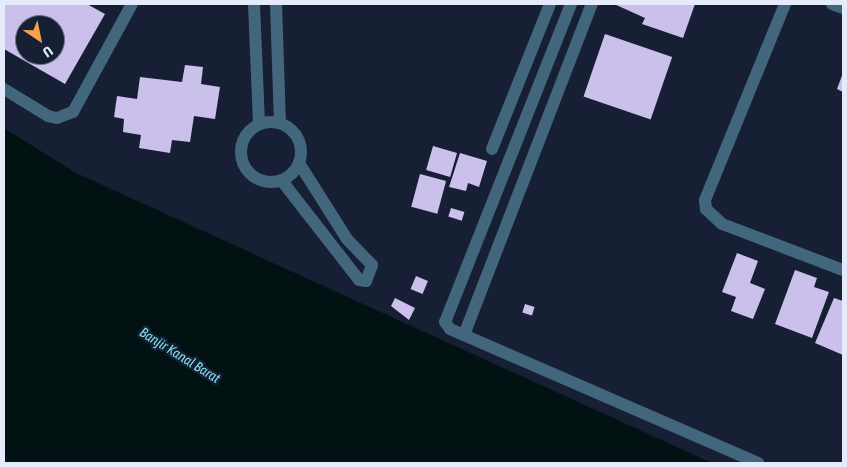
<!DOCTYPE html>
<style>
body{margin:0}
#map{position:relative;width:847px;height:467px;overflow:hidden;background:#161f33;font-family:"Asap Condensed",sans-serif}
div>[style]{position:absolute}
[style*='--x']{left:calc(var(--x)*1px);top:calc(var(--y)*1px);width:calc(var(--w)*1px);rotate:calc(var(--a)*1deg)}
.water>*{inset:0;background:#021213}
.building>*{inset:0;background:#cbc0ec;transform-origin:0 0}
.minor>*{height:12px;margin:-6px;padding:0 6px;transform-origin:6px;border-radius:6px;background:#42677d}
.minor>.ring{margin:-6px;padding:0;box-sizing:content-box;background:none;border:12px solid #42677d;border-radius:50%}
span{translate:-50% -50%;white-space:nowrap;text-align:center;line-height:1.15;-webkit-text-stroke:5px #161f33;paint-order:stroke}
.water-label{font-size:14px;color:#7fdfe8;font-style:italic}
.frame{position:absolute;inset:0;border:5px solid #e5ebfa;pointer-events:none}
.north{position:absolute;left:15px;top:15px;width:50px;height:50px;box-sizing:border-box;background:#161f33;border:1px solid #697183;border-radius:50%;rotate:146deg;font-size:14px;font-weight:700;line-height:20px;text-align:center;color:#e5ebfa}
.north::after{content:'';display:block;margin:auto;width:18px;height:22px;background:#f9a04c;clip-path:polygon(50% 0,100% 100%,50% 72%,0 100%)}
</style>
<div id="map">
<div class="water">
<div style="clip-path:polygon(4px 128px,76px 173px,712px 463px,4px 463px)"></div>
</div>
<div class="building">
<div style="clip-path:polygon(evenodd,4px 4px,87px 4px,105px 14px,65px 84px,4px 49px,4px 4px,25px 25px,55px 25px,55px 55px,25px 55px,25px 25px)"></div>
<div style="clip-path:polygon(614px 4px,695px 4px,683px 38px,642px 24px,645px 18px)"></div>
<div style="left:605px;top:34px;width:71px;height:66px;rotate:19deg"></div>
<div style="clip-path:polygon(185px 65px,203px 67px,201px 84px,220px 87px,215px 119px,194px 116px,190px 142px,172px 140px,170px 153px,139px 148px,141px 135px,123px 132px,124px 119px,114px 117px,117px 96px,137px 99px,140px 77px,182px 82px)"></div>
<div style="clip-path:polygon(843px 73px,843px 92px,837px 89px)"></div>
<div style="left:433px;top:146px;width:25px;height:25px;rotate:16deg"></div>
<div style="clip-path:polygon(460px 153px,487px 161px,479px 187px,468px 183px,466px 191px,449px 187px)"></div>
<div style="left:420px;top:174px;width:27px;height:34px;rotate:15deg"></div>
<div style="left:451px;top:208px;width:14px;height:9px;rotate:17deg"></div>
<div style="clip-path:polygon(737px 253px,758px 261px,750px 283px,765px 289px,753px 319px,731px 311px,736px 297px,722px 292px)"></div>
<div style="clip-path:polygon(795px 270px,817px 278px,814px 287px,829px 292px,812px 338px,775px 324px)"></div>
<div style="left:416px;top:276px;width:13px;height:14px;rotate:23deg"></div>
<div style="clip-path:polygon(395px 298px,415px 308px,409px 320px,391px 306px)"></div>
<div style="clip-path:polygon(834px 298px,843px 301px,843px 355px,815px 343px)"></div>
<div style="left:525px;top:304px;width:10px;height:9px;rotate:17deg"></div>
</div>
<div class="minor">
<div style="--x:254;--y:4;--w:120;--a:87.6"></div>
<div style="--x:276;--y:4;--w:119;--a:88.1"></div>
<div style="--x:571;--y:4;--w:342;--a:111.6"></div>
<div style="--x:445;--y:322;--w:9;--a:54"></div>
<div style="--x:450;--y:329;--w:336;--a:23.5"></div>
<div style="--x:785;--y:4;--w:212;--a:112.2"></div>
<div style="--x:705;--y:200;--w:9;--a:84"></div>
<div style="--x:706;--y:209;--w:22;--a:43"></div>
<div style="--x:722;--y:224;--w:129;--a:20.8"></div>
<div style="--x:832;--y:4;--w:12;--a:20"></div>
<div style="--x:4;--y:89;--w:52;--a:31.5"></div>
<div style="--x:48;--y:116;--w:9;--a:13"></div>
<div style="--x:57;--y:118;--w:17;--a:-21"></div>
<div style="--x:73;--y:112;--w:123;--a:-61.4"></div>
<div class="ring" style="left:241px;top:122px;width:48px;height:48px"></div>
<div style="--x:492;--y:149;--w:156;--a:-68.2"></div>
<div style="--x:282;--y:181;--w:125;--a:52.1"></div>
<div style="--x:359;--y:280;--w:7;--a:8"></div>
<div style="--x:366;--y:281;--w:17;--a:-69"></div>
<div style="--x:372;--y:265;--w:36;--a:-134"></div>
<div style="--x:347;--y:239;--w:90;--a:-122.3"></div>
<div style="--x:464;--y:335;--w:355;--a:-68.9"></div>
</div>
<div class="water-label">
<span style="left:180px;top:355px;rotate:32deg">Banjir Kanal Barat</span>
</div>
<div class="frame"></div>
<div class="north">U</div>
</div>
